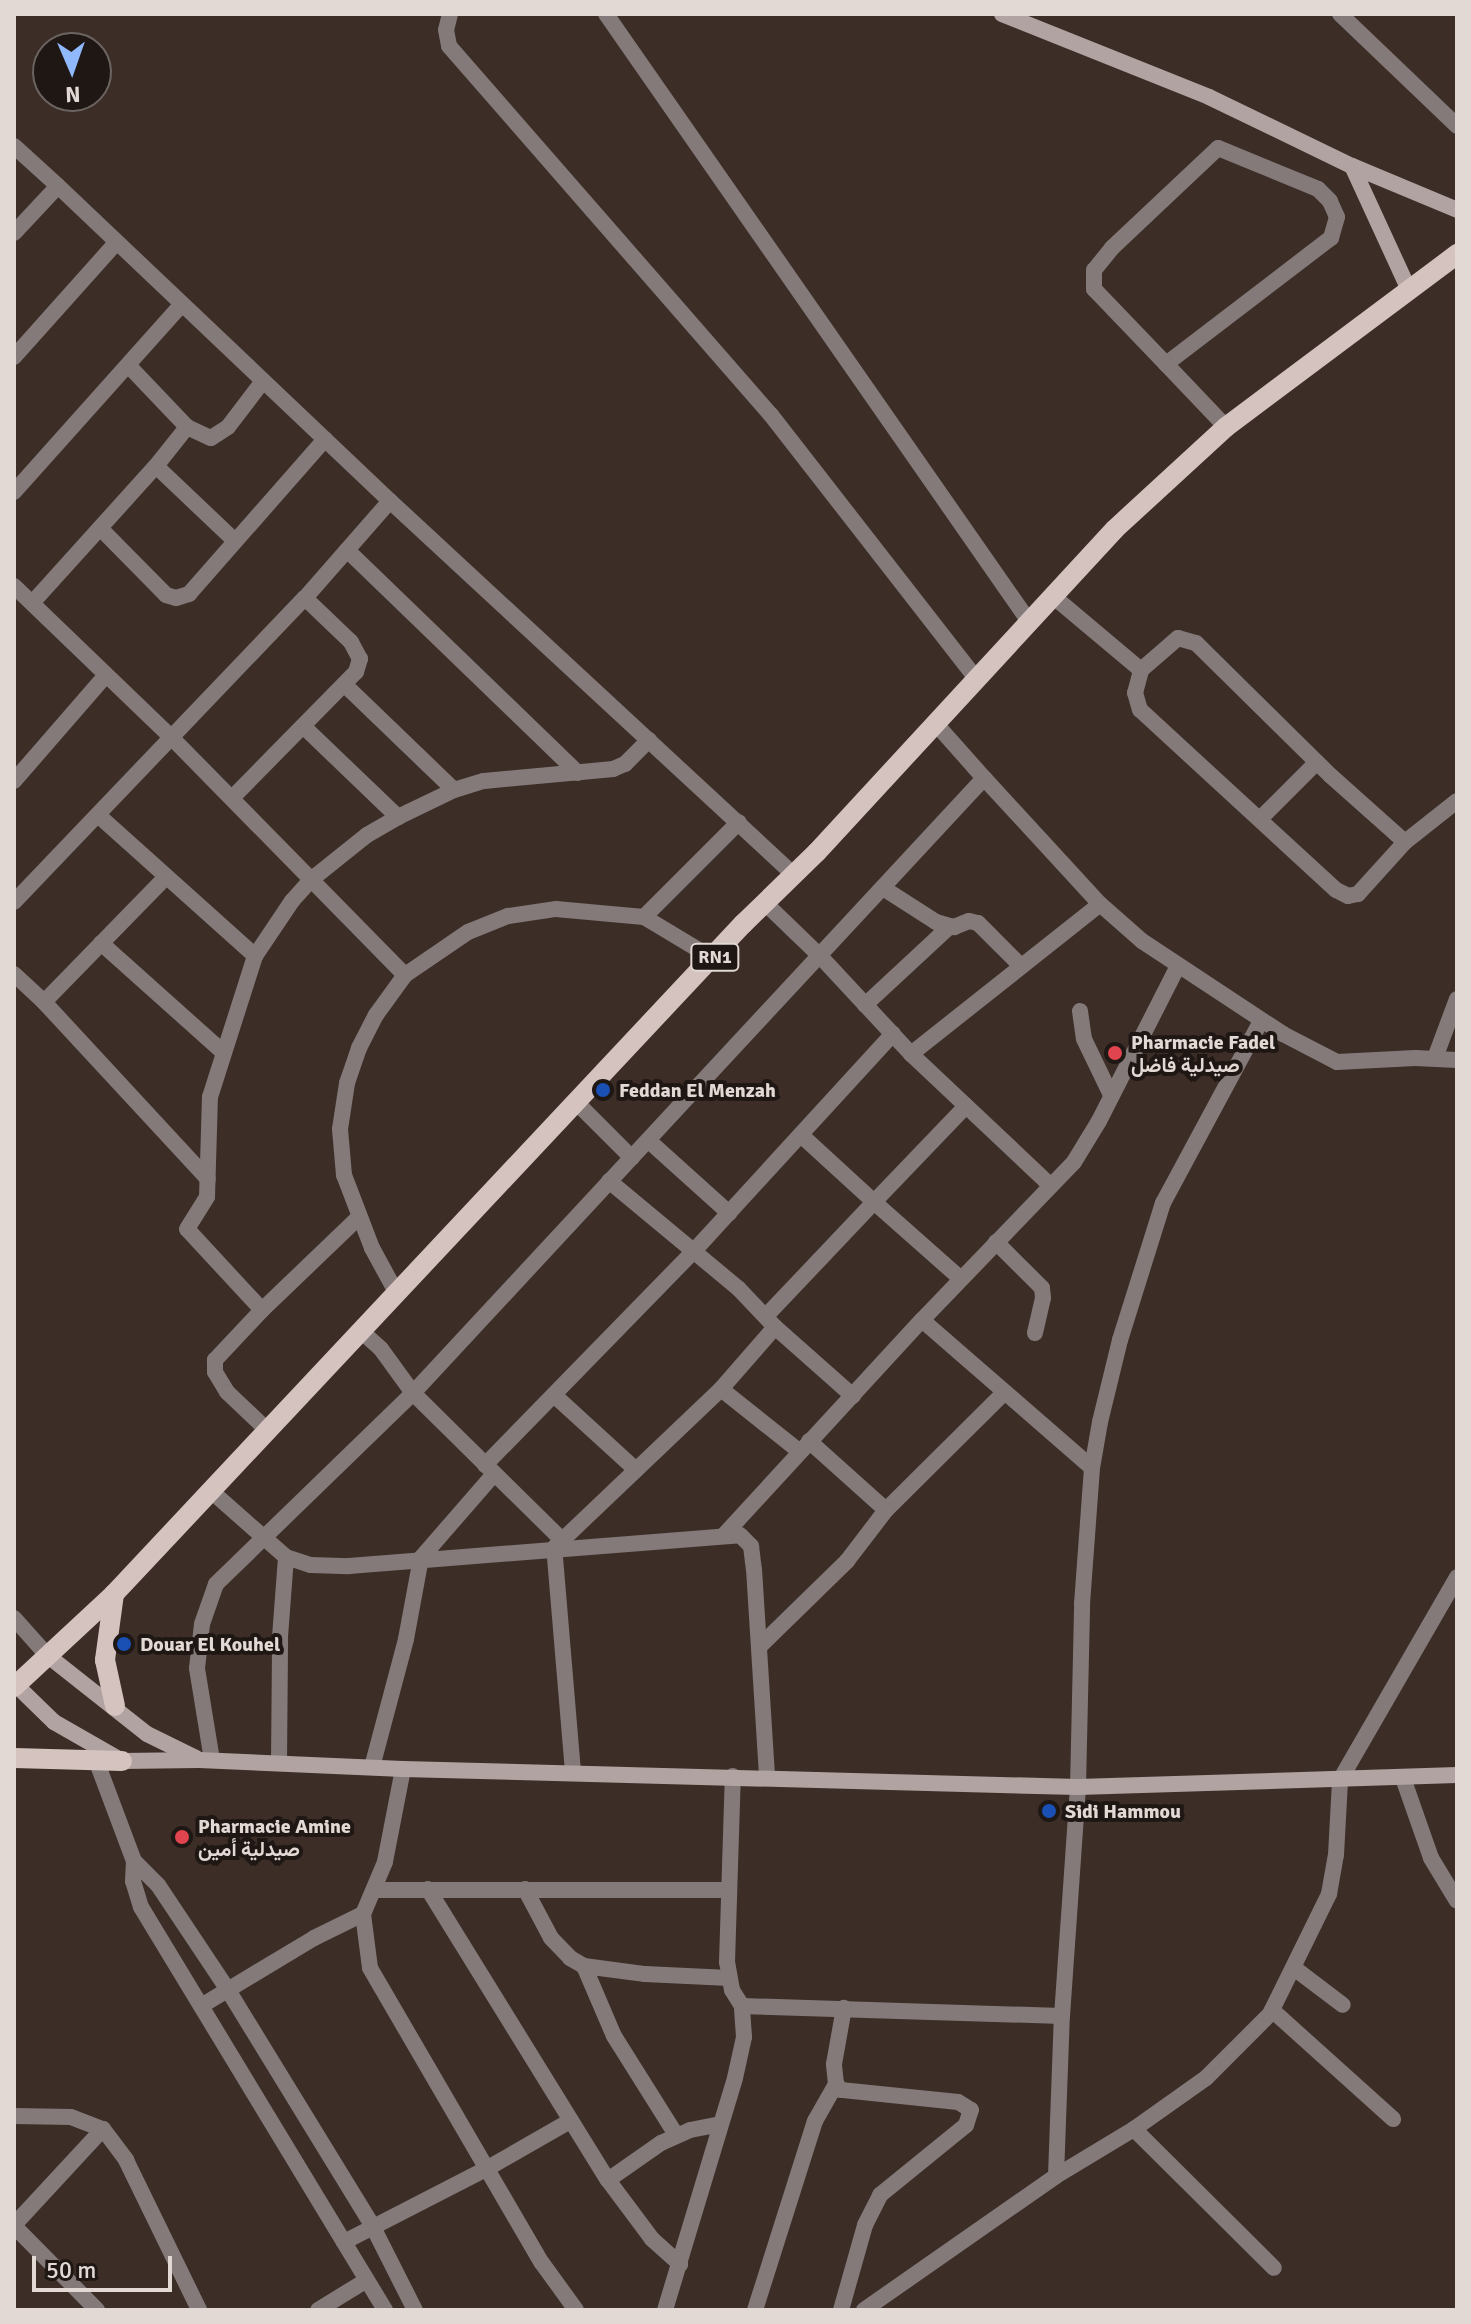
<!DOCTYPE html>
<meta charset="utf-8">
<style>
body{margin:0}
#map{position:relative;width:1471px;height:2324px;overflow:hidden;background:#3c2d27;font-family:Signika,Vazirmatn,sans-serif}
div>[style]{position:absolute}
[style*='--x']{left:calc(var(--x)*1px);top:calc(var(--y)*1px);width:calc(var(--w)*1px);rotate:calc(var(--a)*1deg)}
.street>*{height:16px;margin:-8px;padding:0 8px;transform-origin:8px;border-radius:8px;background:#837a79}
.secondary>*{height:16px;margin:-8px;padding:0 8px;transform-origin:8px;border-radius:8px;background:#b1a3a1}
.primary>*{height:20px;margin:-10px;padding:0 10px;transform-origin:10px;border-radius:10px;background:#d5c3c0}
.dots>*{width:22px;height:22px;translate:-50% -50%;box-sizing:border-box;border:4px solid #1e1714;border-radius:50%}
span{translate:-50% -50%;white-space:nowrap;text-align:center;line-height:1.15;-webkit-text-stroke:8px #1e1714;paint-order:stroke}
.shield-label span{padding:2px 6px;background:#1e1714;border:2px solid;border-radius:6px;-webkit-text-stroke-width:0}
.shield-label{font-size:18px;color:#e2d8d4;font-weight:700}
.poi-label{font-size:20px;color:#e2d8d4;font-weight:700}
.left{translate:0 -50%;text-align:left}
.frame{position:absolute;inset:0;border:16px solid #e2d8d4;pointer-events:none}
.north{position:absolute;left:32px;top:32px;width:80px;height:80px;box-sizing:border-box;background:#1e1714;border:2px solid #6c6461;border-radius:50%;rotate:178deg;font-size:22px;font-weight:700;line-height:32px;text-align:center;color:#e2d8d4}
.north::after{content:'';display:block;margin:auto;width:28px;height:36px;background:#90b8fd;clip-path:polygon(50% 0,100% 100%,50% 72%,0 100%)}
.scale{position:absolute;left:32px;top:2256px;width:140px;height:36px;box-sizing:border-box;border:4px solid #e2d8d4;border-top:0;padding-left:10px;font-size:24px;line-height:28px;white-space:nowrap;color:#e2d8d4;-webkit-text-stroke:6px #1e1714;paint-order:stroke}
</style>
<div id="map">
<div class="street">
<div style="--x:450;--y:14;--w:16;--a:104"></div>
<div style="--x:446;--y:30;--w:16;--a:79"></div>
<div style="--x:449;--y:46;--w:490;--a:48.9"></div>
<div style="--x:771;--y:415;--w:336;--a:52.1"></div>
<div style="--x:606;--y:14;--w:742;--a:55.15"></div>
<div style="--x:1340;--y:14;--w:162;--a:43.7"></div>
<div style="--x:14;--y:146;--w:59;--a:42.3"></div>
<div style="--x:14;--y:233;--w:64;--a:-46.9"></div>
<div style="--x:58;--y:186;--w:458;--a:43.5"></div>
<div style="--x:390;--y:501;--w:551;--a:42.79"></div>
<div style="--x:14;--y:357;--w:154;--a:-48.2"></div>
<div style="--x:1166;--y:364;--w:208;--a:-37.4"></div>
<div style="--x:1331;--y:238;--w:22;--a:-74"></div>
<div style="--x:1337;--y:217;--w:17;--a:-114"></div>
<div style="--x:1330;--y:201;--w:17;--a:-135"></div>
<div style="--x:1318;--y:189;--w:108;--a:-157.7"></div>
<div style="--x:1218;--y:148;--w:146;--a:136.7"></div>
<div style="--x:1112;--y:248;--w:28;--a:129"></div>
<div style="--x:1094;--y:270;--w:19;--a:90"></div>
<div style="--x:1094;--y:289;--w:104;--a:46.2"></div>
<div style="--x:1166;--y:364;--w:87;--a:46.4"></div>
<div style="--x:128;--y:365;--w:86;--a:46.4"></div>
<div style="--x:187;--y:427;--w:26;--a:25"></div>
<div style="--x:211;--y:438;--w:20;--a:-33"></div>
<div style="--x:228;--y:427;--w:58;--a:-52.7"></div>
<div style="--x:156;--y:466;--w:106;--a:43.5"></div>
<div style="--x:14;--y:492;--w:252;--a:-48.2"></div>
<div style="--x:100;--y:528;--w:94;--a:45.4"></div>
<div style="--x:166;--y:595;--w:10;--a:17"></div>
<div style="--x:176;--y:598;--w:14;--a:-17"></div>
<div style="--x:189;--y:594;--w:206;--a:-48.7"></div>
<div style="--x:347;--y:550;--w:321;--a:44"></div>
<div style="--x:14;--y:586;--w:219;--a:43.9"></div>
<div style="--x:172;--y:738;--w:332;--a:45.5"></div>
<div style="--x:1054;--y:597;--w:114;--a:40"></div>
<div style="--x:33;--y:602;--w:183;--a:-47.9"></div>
<div style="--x:156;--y:466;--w:50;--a:-51.5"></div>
<div style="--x:345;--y:685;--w:151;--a:43.9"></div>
<div style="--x:936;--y:724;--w:72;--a:48.4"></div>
<div style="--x:303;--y:726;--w:132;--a:43.8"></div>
<div style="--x:14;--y:781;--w:140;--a:-49"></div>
<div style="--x:232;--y:798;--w:177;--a:-45.5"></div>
<div style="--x:356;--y:672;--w:14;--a:-73"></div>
<div style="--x:360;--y:659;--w:19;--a:-118"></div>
<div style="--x:351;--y:642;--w:64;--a:-136.3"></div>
<div style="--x:98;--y:815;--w:211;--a:41.9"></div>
<div style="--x:1261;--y:818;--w:79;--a:-45"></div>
<div style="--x:1405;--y:842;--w:70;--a:132.1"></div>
<div style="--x:1358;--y:894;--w:10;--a:169"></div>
<div style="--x:1348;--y:896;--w:13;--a:-153"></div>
<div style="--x:1336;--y:890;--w:266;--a:-137.4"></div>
<div style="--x:1140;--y:710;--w:18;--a:-106"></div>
<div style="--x:1135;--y:693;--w:24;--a:-75"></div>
<div style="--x:1141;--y:670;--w:49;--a:-40.9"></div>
<div style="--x:1178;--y:638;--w:19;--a:16"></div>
<div style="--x:1196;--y:643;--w:190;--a:44.6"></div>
<div style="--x:1331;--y:776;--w:99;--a:41.7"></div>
<div style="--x:1405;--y:842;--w:66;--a:-38.3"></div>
<div style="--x:883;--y:888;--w:63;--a:32.7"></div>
<div style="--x:936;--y:922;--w:19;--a:16"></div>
<div style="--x:954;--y:927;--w:16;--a:-22"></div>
<div style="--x:969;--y:921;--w:9;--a:13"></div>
<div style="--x:978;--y:923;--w:61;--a:45"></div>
<div style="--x:14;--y:902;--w:421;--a:-46.3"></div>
<div style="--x:305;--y:598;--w:129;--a:-48.8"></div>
<div style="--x:765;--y:903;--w:76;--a:43.9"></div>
<div style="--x:820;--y:956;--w:134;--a:47.1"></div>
<div style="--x:911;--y:1054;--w:191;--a:43.3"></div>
<div style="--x:644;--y:917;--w:134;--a:-45"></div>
<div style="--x:101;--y:943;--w:162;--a:41.8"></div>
<div style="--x:14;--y:974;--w:41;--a:43"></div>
<div style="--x:44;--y:1002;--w:241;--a:47.2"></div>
<div style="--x:44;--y:1002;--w:173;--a:-45.7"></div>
<div style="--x:865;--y:1005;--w:116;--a:-42.9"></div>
<div style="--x:1080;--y:1011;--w:28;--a:82"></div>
<div style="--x:1084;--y:1039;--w:62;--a:64.3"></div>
<div style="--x:911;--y:1054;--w:241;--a:-38.4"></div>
<div style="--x:1435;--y:1058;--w:63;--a:-69.6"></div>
<div style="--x:576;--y:1102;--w:79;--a:45"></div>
<div style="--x:801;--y:1135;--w:99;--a:42.5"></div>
<div style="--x:874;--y:1202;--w:133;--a:-46.2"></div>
<div style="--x:649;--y:1141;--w:108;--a:42"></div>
<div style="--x:609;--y:1181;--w:168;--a:39.7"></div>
<div style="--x:738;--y:1288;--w:54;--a:46.5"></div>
<div style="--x:775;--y:1327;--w:104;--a:41.5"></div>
<div style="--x:359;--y:1217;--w:134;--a:136.2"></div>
<div style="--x:262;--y:1310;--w:110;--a:-132.8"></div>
<div style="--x:187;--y:1229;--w:38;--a:-58"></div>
<div style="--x:207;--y:1197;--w:100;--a:-88.3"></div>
<div style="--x:210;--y:1097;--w:148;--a:-72.3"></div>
<div style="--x:255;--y:956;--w:66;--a:-56.1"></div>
<div style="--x:292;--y:901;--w:30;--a:-48"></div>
<div style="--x:312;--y:879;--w:70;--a:-38.7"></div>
<div style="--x:367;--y:835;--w:36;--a:-30"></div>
<div style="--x:398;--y:817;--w:62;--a:-25.7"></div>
<div style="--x:454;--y:790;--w:31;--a:-17"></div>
<div style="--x:484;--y:781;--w:130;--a:-5.3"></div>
<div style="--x:613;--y:769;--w:13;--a:-23"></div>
<div style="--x:625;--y:764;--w:34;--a:-45"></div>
<div style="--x:996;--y:1242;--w:65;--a:45"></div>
<div style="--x:1042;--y:1288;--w:10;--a:84"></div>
<div style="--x:1043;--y:1298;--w:36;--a:103"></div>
<div style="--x:396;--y:1292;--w:50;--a:-118.6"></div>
<div style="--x:372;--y:1248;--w:78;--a:-111"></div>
<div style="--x:344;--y:1175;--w:46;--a:-95"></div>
<div style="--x:340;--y:1129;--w:47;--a:-81.3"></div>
<div style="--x:347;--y:1083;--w:37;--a:-71"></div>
<div style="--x:359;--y:1048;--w:37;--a:-63"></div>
<div style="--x:376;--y:1015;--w:49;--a:-54.1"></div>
<div style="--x:405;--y:975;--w:76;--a:-34.3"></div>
<div style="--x:468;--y:932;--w:43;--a:-21.8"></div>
<div style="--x:508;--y:916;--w:49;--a:-8.3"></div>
<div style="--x:556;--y:909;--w:88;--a:5.2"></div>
<div style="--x:644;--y:917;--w:82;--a:31"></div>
<div style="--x:262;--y:1310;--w:69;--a:133.2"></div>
<div style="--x:215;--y:1360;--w:12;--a:90"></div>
<div style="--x:215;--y:1372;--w:23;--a:59"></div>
<div style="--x:227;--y:1392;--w:55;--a:43.5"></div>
<div style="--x:766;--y:1316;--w:157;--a:-46.5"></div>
<div style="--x:874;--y:1202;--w:116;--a:41.5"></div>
<div style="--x:922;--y:1320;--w:225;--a:41"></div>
<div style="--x:360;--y:1330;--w:28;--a:42"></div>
<div style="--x:381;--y:1349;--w:54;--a:54"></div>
<div style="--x:413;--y:1393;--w:209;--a:44.6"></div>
<div style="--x:721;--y:1389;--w:100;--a:38.5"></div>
<div style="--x:554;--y:1395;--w:111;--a:42.4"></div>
<div style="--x:809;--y:1441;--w:103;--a:41.9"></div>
<div style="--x:886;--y:1510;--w:166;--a:-44.8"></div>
<div style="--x:485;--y:1465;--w:298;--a:-45.7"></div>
<div style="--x:693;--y:1252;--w:296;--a:-47.5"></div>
<div style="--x:210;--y:1490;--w:101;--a:41.4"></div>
<div style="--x:286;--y:1557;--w:26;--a:18"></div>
<div style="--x:311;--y:1565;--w:38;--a:2"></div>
<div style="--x:349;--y:1566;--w:392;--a:-4.5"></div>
<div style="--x:740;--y:1535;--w:16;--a:45"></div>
<div style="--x:751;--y:1546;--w:23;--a:83"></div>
<div style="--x:754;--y:1569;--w:208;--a:86.4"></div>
<div style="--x:724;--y:1535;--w:292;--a:-47.4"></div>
<div style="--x:922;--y:1320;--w:219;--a:-46.1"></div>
<div style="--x:1074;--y:1162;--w:48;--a:-58.6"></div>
<div style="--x:1099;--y:1121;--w:174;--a:-63"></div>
<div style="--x:14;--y:1618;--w:50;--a:48.3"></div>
<div style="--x:760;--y:1646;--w:122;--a:-44.3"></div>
<div style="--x:847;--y:1561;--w:64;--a:-52.6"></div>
<div style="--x:96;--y:1760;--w:108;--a:69.4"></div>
<div style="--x:134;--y:1861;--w:20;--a:93"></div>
<div style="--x:133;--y:1881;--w:27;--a:73"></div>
<div style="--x:141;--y:1907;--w:471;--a:58.8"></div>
<div style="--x:212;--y:1760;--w:93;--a:-99.3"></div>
<div style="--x:197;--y:1668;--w:44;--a:-83.5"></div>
<div style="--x:202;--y:1624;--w:42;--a:-70.7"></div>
<div style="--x:216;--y:1584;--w:274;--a:-44.1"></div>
<div style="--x:413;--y:1393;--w:839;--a:-47.12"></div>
<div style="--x:984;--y:778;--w:171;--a:47.4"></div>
<div style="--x:1100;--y:904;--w:56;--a:41.4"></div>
<div style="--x:1142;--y:941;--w:169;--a:33.4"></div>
<div style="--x:1283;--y:1034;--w:61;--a:27.4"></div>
<div style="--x:1337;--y:1062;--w:78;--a:-2.9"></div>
<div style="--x:1415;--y:1058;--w:42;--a:2.7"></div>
<div style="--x:279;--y:1763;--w:126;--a:-89.5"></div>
<div style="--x:280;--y:1637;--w:80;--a:-85.7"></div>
<div style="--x:372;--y:1767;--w:132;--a:-75.1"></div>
<div style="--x:406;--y:1639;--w:82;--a:-79.5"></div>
<div style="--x:421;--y:1558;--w:111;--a:-49"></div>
<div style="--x:403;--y:1769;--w:95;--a:101"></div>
<div style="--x:385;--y:1862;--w:56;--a:112.9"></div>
<div style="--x:363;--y:1914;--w:54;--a:82.6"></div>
<div style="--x:370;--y:1968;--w:341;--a:59.8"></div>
<div style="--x:542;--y:2263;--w:58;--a:54.1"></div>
<div style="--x:573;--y:1772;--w:225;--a:-94.8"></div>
<div style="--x:554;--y:1548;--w:231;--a:-43.6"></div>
<div style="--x:721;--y:1389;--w:82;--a:-48.9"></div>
<div style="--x:1403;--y:1778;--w:85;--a:70.7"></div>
<div style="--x:1431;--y:1858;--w:50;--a:58.8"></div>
<div style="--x:134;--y:1861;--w:34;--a:45"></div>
<div style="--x:158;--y:1885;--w:126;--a:56.3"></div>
<div style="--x:228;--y:1990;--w:278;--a:58.5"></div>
<div style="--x:373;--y:2227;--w:93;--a:63.2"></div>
<div style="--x:428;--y:1889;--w:342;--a:58.3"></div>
<div style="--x:608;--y:2180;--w:74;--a:53.3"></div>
<div style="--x:652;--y:2239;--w:38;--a:42"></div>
<div style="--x:525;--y:1889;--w:55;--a:62"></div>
<div style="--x:551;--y:1938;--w:28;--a:46"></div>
<div style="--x:570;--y:1958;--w:16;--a:30"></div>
<div style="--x:584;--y:1966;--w:62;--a:7.5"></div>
<div style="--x:645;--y:1974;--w:84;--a:2.7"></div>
<div style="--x:375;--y:1890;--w:354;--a:0"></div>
<div style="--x:584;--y:1966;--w:76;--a:66.8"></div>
<div style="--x:614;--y:2036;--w:117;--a:57.9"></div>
<div style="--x:1294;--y:1968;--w:61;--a:37.1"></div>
<div style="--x:201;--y:2006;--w:132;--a:-31"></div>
<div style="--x:314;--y:1938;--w:55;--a:-26.1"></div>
<div style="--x:742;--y:2006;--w:320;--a:1.8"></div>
<div style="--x:1272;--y:2010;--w:163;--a:42"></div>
<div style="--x:14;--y:2116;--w:57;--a:1"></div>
<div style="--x:71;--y:2117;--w:34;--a:21"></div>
<div style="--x:103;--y:2129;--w:39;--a:53"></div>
<div style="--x:126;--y:2160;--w:167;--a:64"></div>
<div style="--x:1134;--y:2129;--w:197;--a:44.8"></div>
<div style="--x:1056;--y:2176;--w:160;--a:-87.9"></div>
<div style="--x:1062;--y:2016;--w:230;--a:-86"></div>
<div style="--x:1078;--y:1787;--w:183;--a:-88.7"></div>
<div style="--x:1082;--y:1604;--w:136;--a:-85.8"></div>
<div style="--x:1092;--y:1468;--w:47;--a:-80.1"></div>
<div style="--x:1100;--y:1422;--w:84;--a:-76.3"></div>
<div style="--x:1120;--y:1340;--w:144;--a:-72.6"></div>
<div style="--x:1163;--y:1203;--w:207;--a:-61.7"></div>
<div style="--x:608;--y:2180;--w:65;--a:-34.9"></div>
<div style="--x:661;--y:2143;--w:32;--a:-24"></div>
<div style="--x:690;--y:2130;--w:31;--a:-11"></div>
<div style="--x:14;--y:2225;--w:131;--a:-47.2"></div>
<div style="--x:14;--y:2226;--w:118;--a:45.3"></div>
<div style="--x:344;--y:2242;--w:162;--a:-27.2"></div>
<div style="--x:488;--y:2168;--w:95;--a:-29.8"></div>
<div style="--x:318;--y:2310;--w:57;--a:-31.5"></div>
<div style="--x:665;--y:2310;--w:242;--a:-73.2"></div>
<div style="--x:735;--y:2078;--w:42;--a:-77.6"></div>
<div style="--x:744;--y:2037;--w:31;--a:-94"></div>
<div style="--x:742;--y:2006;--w:19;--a:-122"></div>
<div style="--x:732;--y:1990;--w:28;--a:-100"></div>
<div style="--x:727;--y:1962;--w:186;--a:-88.2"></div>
<div style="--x:755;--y:2310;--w:198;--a:-72.4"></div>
<div style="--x:815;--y:2121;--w:43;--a:-60.4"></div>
<div style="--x:841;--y:2310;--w:88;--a:-74.2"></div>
<div style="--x:865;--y:2225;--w:34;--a:-63"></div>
<div style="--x:880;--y:2195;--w:111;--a:-39.1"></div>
<div style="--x:966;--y:2125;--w:16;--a:-72"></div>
<div style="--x:971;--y:2110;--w:15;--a:-148"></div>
<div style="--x:958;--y:2102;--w:118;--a:-174.1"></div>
<div style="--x:841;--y:2090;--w:8;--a:-130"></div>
<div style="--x:836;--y:2084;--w:20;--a:-96"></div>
<div style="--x:834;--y:2064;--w:57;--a:-79.9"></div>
<div style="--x:864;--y:2310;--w:234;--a:-34.9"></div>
<div style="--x:1056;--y:2176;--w:91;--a:-31.1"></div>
<div style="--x:1134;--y:2129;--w:88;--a:-35.3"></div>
<div style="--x:1206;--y:2078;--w:91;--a:-45"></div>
<div style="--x:1270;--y:2014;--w:134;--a:-63.8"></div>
<div style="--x:1329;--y:1894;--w:40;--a:-80"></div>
<div style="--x:1336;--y:1855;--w:75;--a:-86.9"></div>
<div style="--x:1340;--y:1780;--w:234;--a:-60"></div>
</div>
<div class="secondary">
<div style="--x:1002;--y:14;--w:223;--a:21.8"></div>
<div style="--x:1209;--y:97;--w:159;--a:25.8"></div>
<div style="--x:1352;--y:166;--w:114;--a:22.7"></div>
<div style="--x:1352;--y:166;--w:136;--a:65.3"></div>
<div style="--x:47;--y:1655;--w:127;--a:38.3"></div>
<div style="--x:147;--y:1734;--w:55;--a:26.1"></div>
<div style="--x:16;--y:1685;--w:53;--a:44.2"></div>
<div style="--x:54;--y:1722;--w:78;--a:29.8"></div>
<div style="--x:122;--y:1761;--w:77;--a:-0.7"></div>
<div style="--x:199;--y:1760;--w:204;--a:2.5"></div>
<div style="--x:403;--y:1769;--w:675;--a:1.53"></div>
<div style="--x:1078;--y:1787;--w:379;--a:-1.8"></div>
</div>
<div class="primary">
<div style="--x:114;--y:1594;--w:67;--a:97.8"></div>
<div style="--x:105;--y:1660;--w:47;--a:77.7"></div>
<div style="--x:14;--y:1687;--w:137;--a:-42.9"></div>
<div style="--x:114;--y:1594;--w:919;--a:-46.81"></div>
<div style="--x:743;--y:924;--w:103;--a:-44.2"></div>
<div style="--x:817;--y:852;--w:439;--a:-47.3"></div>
<div style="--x:1115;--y:529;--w:151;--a:-42.6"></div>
<div style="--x:1226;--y:427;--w:289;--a:-36.8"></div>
<div style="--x:14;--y:1758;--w:108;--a:1.6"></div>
</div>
<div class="dots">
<div style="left:1115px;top:1053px;background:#e0444e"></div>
<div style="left:603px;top:1090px;background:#1a4fb4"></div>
<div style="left:124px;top:1644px;background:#1a4fb4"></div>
<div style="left:1049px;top:1811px;background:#1a4fb4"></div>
<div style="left:182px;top:1837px;background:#e0444e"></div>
</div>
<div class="shield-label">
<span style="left:715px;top:957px">RN1</span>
</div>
<div class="poi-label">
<span class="left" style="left:1131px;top:1054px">Pharmacie Fadel<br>صيدلية فاضل</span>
<span class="left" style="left:619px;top:1090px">Feddan El Menzah</span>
<span class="left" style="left:140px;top:1644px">Douar El Kouhel</span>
<span class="left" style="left:1065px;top:1811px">Sidi Hammou</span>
<span class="left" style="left:198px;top:1838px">Pharmacie Amine<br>صيدلية أمين</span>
</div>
<div class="frame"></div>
<div class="north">N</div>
<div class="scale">50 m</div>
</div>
